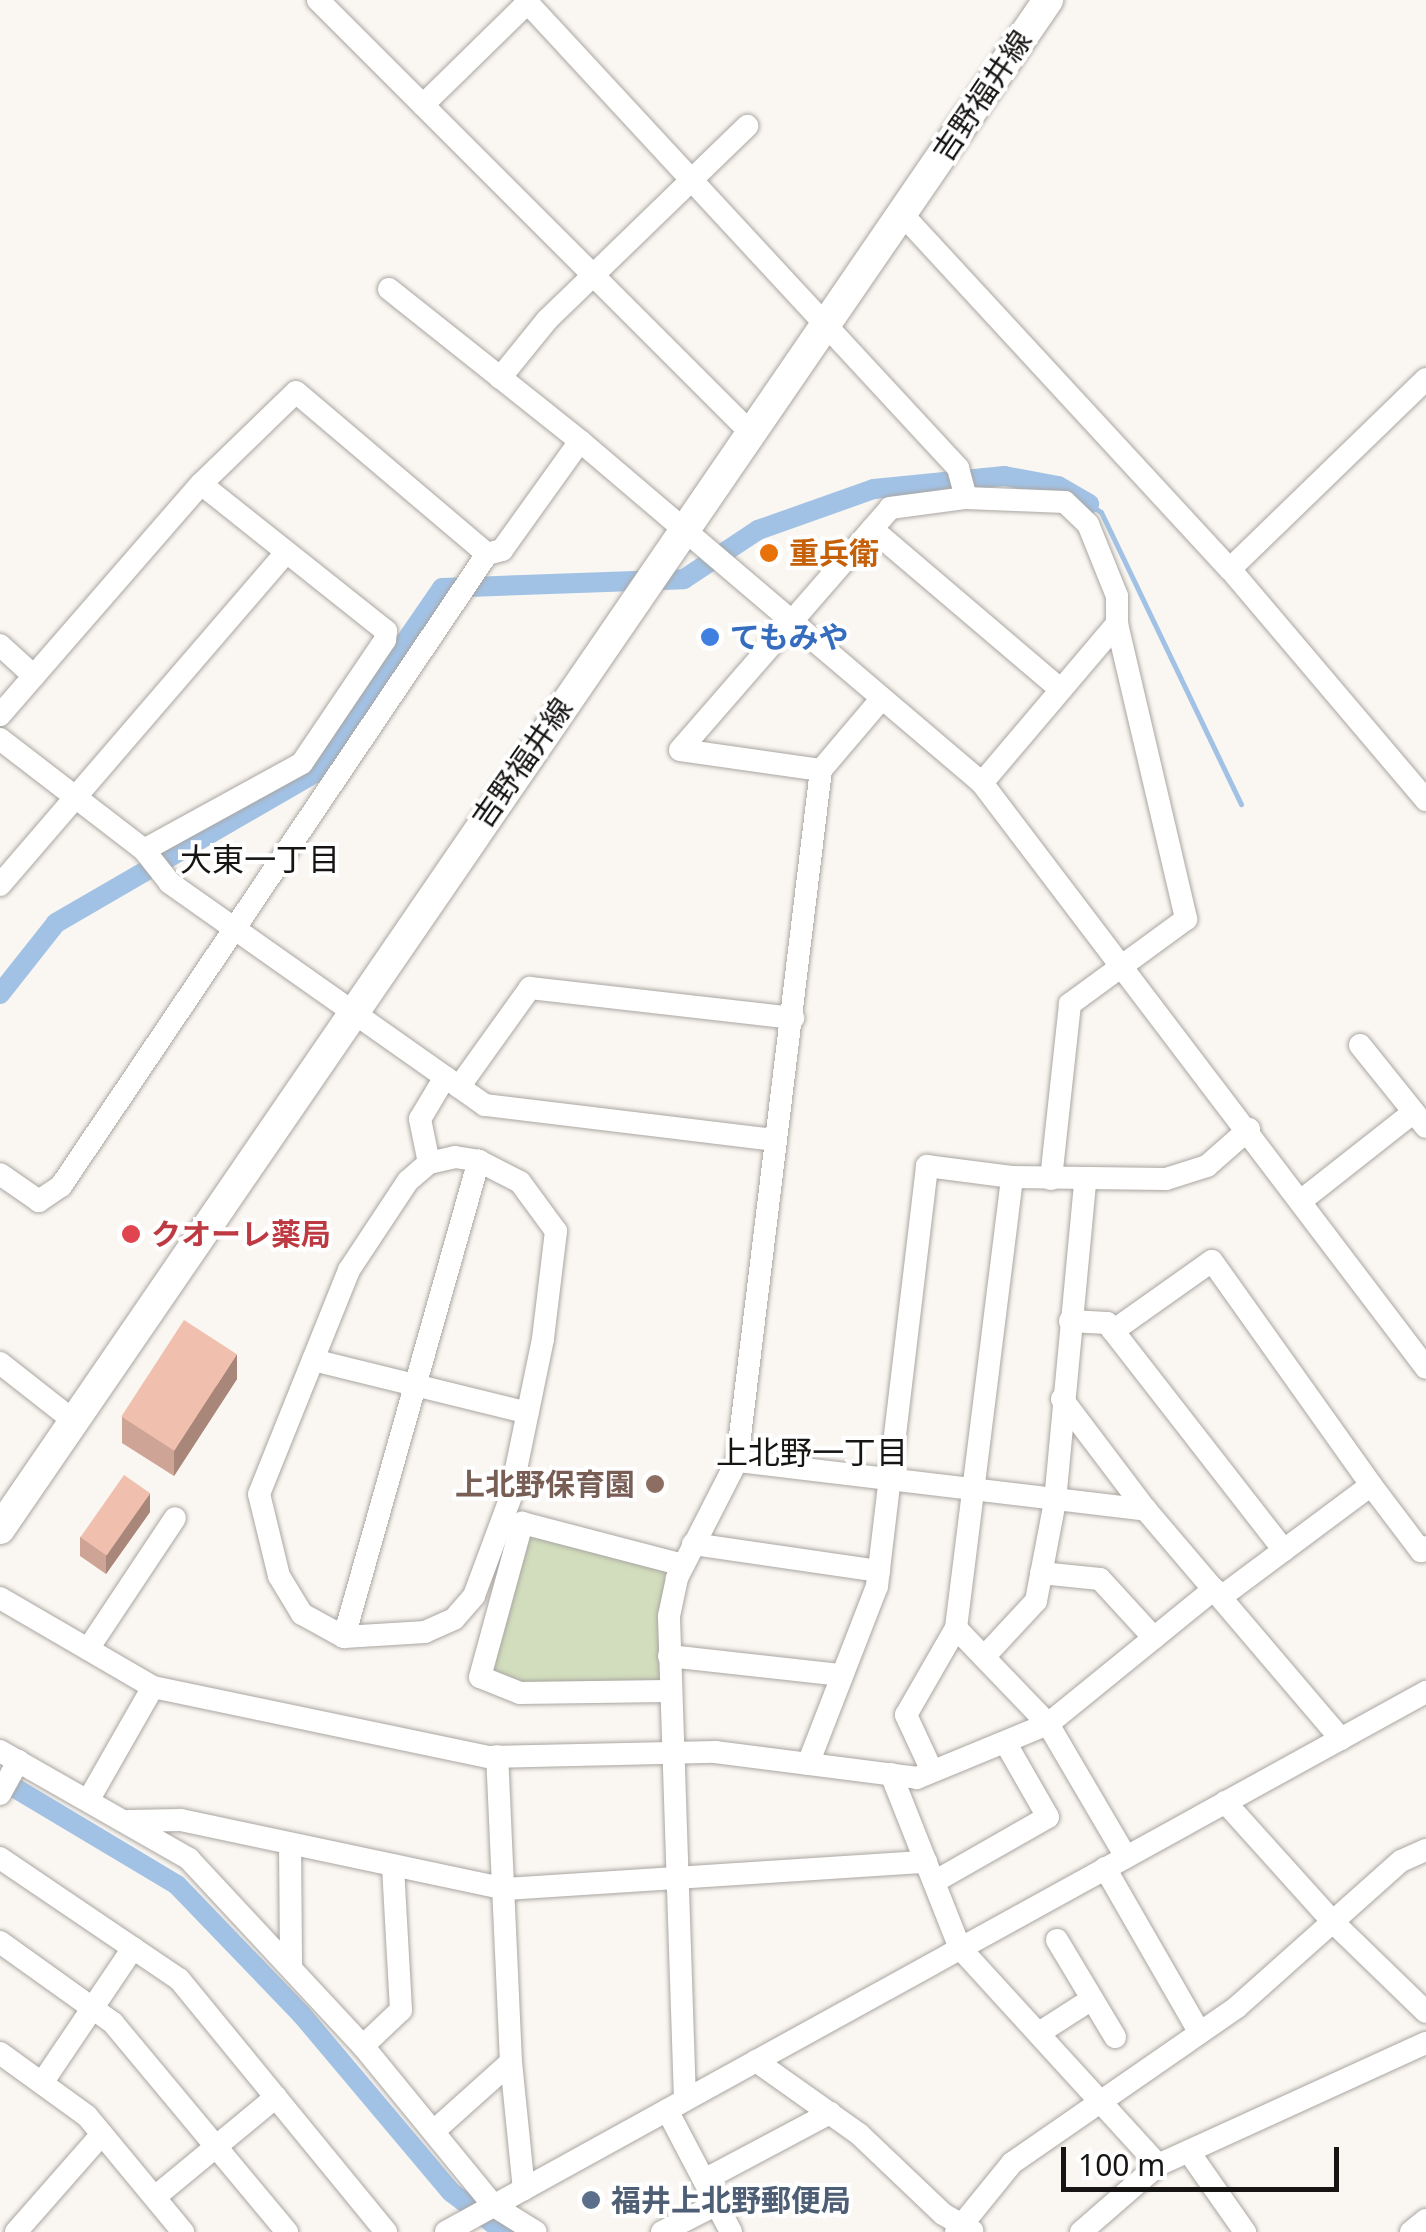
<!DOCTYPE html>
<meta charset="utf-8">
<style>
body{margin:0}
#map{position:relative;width:1426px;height:2232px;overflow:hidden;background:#faf6f1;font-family:"Noto Sans","Noto Sans JP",sans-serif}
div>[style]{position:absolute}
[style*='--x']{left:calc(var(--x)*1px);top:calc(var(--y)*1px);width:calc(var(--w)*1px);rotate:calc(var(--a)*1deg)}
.green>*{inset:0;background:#d1ddbc}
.stream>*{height:5px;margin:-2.5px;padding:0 2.5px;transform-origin:2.5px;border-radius:2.5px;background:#a2c2e5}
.canal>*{height:20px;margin:-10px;padding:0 10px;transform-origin:10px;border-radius:10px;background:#a2c2e5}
.roads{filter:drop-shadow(0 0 2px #aaa6a2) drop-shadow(0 0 2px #aaa6a2)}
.minor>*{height:22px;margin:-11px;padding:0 11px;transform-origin:11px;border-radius:11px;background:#fff}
.major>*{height:30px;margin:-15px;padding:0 15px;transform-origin:15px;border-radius:15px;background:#fff}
.wall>*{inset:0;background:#cea496}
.shaded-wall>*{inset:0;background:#a8867a}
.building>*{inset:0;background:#f0bfae;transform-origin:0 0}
.dots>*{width:28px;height:28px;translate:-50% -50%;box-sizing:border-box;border:5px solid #fff;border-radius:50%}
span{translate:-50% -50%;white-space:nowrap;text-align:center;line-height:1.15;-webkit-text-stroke:8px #fff;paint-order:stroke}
.street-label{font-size:30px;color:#171514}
.food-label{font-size:30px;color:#c56008;font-weight:700}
.left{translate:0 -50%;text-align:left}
.shop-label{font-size:30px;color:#366cbe;font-weight:700}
.health-label{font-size:30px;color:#be3a42;font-weight:700}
.education-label{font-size:30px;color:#785e54;font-weight:700}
.right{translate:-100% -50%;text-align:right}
.service-label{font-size:30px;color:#4e5e75;font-weight:700}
.neighbourhood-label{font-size:32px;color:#171514}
.scale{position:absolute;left:1061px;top:2147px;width:278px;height:45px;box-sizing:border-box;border:5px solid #171514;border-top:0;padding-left:12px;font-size:30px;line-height:35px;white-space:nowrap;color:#171514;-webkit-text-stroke:8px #fff;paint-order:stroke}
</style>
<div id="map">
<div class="green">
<div style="clip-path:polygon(529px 1525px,683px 1565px,668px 1691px,530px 1693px,480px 1677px)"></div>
</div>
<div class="stream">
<div style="--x:1089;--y:504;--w:14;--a:34"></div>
<div style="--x:1101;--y:512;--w:324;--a:64.4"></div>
</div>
<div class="canal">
<div style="--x:0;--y:994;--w:90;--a:-51.7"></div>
<div style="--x:56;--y:923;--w:299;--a:-30.1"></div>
<div style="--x:315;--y:773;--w:224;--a:-55.5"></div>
<div style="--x:442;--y:588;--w:242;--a:-2.1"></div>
<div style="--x:684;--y:579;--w:89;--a:-33.5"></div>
<div style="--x:758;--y:530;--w:123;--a:-19.5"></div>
<div style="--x:874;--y:489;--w:131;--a:-5.7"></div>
<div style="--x:1004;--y:476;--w:55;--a:10.5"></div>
<div style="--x:1058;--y:486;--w:36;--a:30"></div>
<div style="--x:0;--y:1779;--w:206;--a:30.9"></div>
<div style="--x:177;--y:1885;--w:180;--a:46.1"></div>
<div style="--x:302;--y:2015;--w:231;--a:49.9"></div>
<div style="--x:451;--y:2192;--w:66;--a:37"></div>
</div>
<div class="roads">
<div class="minor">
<div style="--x:318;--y:0;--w:612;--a:45"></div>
<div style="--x:525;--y:0;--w:638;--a:47.22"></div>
<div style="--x:958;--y:468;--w:31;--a:75"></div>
<div style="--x:423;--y:105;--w:146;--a:-44.4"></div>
<div style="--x:902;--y:214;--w:483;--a:47.3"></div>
<div style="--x:1230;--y:569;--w:303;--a:49.7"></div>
<div style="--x:389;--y:289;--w:244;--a:38.5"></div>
<div style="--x:580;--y:441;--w:528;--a:40.39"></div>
<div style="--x:982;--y:783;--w:734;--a:52.8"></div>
<div style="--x:500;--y:378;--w:75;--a:-51"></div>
<div style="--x:547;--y:320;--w:279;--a:-44.1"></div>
<div style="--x:872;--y:529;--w:248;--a:40.4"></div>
<div style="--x:487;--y:554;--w:16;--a:-15"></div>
<div style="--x:502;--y:550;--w:134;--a:-54.4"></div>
<div style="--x:1230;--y:569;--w:273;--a:-44.1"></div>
<div style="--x:0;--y:645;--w:46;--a:42.4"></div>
<div style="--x:0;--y:715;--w:306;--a:-49"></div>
<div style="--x:201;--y:484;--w:132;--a:-44.1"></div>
<div style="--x:296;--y:392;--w:250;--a:40.3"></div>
<div style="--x:487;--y:554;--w:762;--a:123.98"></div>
<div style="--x:61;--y:1186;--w:27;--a:146"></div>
<div style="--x:39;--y:1201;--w:47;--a:-145.3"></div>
<div style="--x:0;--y:739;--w:182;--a:37.6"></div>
<div style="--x:144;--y:850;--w:42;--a:51.8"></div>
<div style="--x:170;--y:883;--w:385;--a:35.2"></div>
<div style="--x:485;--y:1105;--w:290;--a:6.9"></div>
<div style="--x:821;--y:770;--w:142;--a:-171.9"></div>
<div style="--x:680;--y:750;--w:320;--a:-49"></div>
<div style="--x:890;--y:508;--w:77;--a:-7.5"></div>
<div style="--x:966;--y:498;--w:99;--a:2.3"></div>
<div style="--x:1065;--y:502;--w:32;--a:44"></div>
<div style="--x:1088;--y:524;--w:78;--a:68.1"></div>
<div style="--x:1117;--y:596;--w:28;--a:90"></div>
<div style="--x:1117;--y:624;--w:303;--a:76.8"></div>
<div style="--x:1186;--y:919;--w:144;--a:143.8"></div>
<div style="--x:1070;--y:1004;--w:176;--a:96.2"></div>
<div style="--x:982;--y:783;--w:209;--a:-49.7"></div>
<div style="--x:144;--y:850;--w:180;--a:-28.8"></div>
<div style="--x:302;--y:763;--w:148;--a:-56"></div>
<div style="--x:385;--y:640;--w:9;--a:-84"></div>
<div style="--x:386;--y:631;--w:236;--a:-141.5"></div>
<div style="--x:0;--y:885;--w:439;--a:-49.3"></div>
<div style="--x:1360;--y:1045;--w:105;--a:51.2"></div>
<div style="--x:459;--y:1087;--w:122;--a:-54.4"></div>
<div style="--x:530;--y:988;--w:265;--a:6.5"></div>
<div style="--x:455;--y:1157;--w:24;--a:9"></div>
<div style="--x:479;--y:1161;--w:46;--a:27.1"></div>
<div style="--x:520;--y:1182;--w:61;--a:53.7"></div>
<div style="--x:556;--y:1231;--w:109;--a:96.9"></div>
<div style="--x:543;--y:1339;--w:163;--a:101.7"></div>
<div style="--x:510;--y:1499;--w:103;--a:110.4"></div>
<div style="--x:474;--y:1596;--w:30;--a:131"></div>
<div style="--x:454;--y:1619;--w:32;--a:156"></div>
<div style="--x:425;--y:1632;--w:81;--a:176.5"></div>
<div style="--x:344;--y:1637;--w:48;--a:-151.3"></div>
<div style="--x:302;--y:1614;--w:44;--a:-121.2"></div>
<div style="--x:279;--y:1576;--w:84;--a:-103.7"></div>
<div style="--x:259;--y:1494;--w:241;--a:-68.1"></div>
<div style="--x:349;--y:1270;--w:107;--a:-56.5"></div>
<div style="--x:408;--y:1181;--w:28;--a:-41"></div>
<div style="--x:429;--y:1163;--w:27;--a:-13"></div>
<div style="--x:429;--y:1163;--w:45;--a:-101.6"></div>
<div style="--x:420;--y:1119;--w:49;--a:-59.2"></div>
<div style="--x:1302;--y:1200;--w:142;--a:-38.2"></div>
<div style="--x:1070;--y:1321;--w:37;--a:3"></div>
<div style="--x:1107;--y:1323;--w:288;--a:52.1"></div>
<div style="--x:1113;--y:1331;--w:121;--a:-35.3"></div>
<div style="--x:1212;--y:1261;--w:275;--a:54.6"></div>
<div style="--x:1371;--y:1485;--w:83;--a:52.9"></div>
<div style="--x:1421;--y:1551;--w:6;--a:-39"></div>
<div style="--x:313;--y:1360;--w:221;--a:13.8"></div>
<div style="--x:0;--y:1363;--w:94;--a:38.1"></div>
<div style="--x:1062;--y:1399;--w:139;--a:52.9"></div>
<div style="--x:1146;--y:1510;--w:301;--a:49.6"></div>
<div style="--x:737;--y:1461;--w:412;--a:6.8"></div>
<div style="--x:693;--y:1544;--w:188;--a:8.3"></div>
<div style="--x:1041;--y:1573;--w:59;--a:5.8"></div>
<div style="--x:1100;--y:1579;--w:80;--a:47.5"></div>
<div style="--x:1221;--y:1597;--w:187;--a:-36.7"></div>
<div style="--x:0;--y:1598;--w:177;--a:30.2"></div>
<div style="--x:153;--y:1687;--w:343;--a:11.8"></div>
<div style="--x:489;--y:1757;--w:226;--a:-1.3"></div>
<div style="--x:715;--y:1752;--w:204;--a:7.3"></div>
<div style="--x:917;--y:1778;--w:142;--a:-22.4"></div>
<div style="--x:1048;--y:1724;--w:214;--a:-39.1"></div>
<div style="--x:344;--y:1637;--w:495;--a:-74.2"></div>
<div style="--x:88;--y:1649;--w:157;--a:-56.4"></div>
<div style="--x:669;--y:1656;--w:174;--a:6.3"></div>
<div style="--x:984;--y:1657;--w:76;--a:-47.1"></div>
<div style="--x:1036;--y:1601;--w:102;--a:-79.2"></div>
<div style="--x:1055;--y:1501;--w:321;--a:-84.6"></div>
<div style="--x:668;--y:1691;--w:148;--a:179.2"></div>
<div style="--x:520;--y:1693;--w:43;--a:-158.2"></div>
<div style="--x:480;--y:1677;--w:160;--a:-74.7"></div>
<div style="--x:522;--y:1523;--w:166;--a:14.6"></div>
<div style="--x:0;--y:1751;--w:218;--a:29.7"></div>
<div style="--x:189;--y:1859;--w:255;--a:47.1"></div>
<div style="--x:363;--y:2046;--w:207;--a:50.7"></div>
<div style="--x:494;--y:2206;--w:49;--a:31.8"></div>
<div style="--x:808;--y:1764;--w:191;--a:-68.8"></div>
<div style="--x:877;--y:1586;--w:423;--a:-83.2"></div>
<div style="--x:927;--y:1166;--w:86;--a:7.4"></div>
<div style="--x:932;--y:1771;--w:62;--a:-114.9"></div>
<div style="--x:906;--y:1715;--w:100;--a:-60.1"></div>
<div style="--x:891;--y:1774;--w:187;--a:68.4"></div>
<div style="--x:960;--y:1948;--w:294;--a:47.6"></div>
<div style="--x:0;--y:1794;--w:38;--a:-61"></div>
<div style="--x:89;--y:1799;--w:129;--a:-60.3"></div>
<div style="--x:1225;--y:1802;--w:161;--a:48"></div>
<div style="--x:1333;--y:1922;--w:129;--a:44.1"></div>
<div style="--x:129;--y:1821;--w:52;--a:-1.1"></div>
<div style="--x:181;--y:1820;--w:331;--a:12"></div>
<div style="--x:505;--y:1889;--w:422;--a:-3.7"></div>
<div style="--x:290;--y:1844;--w:121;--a:89.5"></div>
<div style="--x:1126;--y:1857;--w:154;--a:-120.4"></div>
<div style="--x:1048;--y:1724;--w:133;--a:-133.8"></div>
<div style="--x:956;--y:1628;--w:454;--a:-82.9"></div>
<div style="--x:1012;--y:1177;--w:154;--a:0.7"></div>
<div style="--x:1166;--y:1179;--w:43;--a:-17.6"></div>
<div style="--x:1207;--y:1166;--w:56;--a:-41.4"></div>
<div style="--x:0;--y:1858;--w:216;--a:34.1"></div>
<div style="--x:179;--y:1979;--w:327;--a:50.7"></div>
<div style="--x:1105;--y:1868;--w:190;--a:60.1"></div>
<div style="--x:934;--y:1882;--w:131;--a:-29.7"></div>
<div style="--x:1048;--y:1817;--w:86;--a:-119.8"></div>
<div style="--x:1057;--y:1940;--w:113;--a:59.1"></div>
<div style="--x:0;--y:1942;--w:139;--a:35.6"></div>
<div style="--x:113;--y:2023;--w:272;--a:50.2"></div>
<div style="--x:1039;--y:2033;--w:63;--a:-32.7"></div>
<div style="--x:363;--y:2046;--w:52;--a:-43.5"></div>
<div style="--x:401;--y:2010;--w:145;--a:-93.2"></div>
<div style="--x:0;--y:2053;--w:107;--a:35.9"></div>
<div style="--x:87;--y:2116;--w:151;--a:50.4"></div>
<div style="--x:756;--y:2061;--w:126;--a:35.3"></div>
<div style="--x:859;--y:2134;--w:116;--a:43.6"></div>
<div style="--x:943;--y:2214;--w:34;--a:30"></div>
<div style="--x:511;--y:2062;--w:128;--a:84.2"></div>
<div style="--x:42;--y:2083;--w:163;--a:-56"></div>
<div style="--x:685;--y:2100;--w:484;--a:-91.9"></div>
<div style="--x:669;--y:1616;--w:39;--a:-78"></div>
<div style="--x:677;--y:1578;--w:131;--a:-62.9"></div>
<div style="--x:737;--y:1461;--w:696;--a:-83.07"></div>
<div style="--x:821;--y:770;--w:94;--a:-49.7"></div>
<div style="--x:667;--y:2110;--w:138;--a:62.3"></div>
<div style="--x:434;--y:2131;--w:103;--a:-41.9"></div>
<div style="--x:511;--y:2062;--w:306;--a:-92.6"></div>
<div style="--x:1189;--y:2152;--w:98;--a:55"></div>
<div style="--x:704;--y:2180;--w:143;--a:-28"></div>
<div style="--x:155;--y:2197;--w:157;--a:-39.6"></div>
<div style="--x:16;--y:2232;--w:130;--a:-48.7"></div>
<div style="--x:446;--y:2232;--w:1119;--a:-28.86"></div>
<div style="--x:662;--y:2232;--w:62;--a:-27"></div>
<div style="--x:956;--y:2232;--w:89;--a:-50.9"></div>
<div style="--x:1012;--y:2163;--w:274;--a:-34.7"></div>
<div style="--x:1237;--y:2007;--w:220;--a:-41.7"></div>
<div style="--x:1401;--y:1861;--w:27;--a:-24"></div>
<div style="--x:1081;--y:2232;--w:102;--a:-41"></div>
<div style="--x:1158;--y:2165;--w:294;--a:-24.5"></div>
<div style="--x:1411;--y:2232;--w:19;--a:-39"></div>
</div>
<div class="major">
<div style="--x:0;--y:1529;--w:1854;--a:-55.57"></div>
</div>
</div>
<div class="wall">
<div style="clip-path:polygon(237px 1379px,174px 1476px,122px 1443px,122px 1417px)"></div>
<div style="clip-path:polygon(150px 1512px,106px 1574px,80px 1556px,80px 1537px)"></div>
</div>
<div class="shaded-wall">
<div style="clip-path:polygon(237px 1354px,237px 1379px,174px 1476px,174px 1451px)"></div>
<div style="clip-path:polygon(150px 1493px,150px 1512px,106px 1574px,106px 1555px)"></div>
</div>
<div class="building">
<div style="left:184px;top:1320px;width:63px;height:115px;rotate:33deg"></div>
<div style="left:124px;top:1475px;width:32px;height:76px;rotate:35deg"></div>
</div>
<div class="dots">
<div style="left:769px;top:553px;background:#e8710a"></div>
<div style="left:710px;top:637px;background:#3f7fe0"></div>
<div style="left:131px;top:1234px;background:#e0444e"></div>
<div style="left:655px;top:1484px;background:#8d6e63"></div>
<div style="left:591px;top:2200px;background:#5c6f8a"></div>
</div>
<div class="street-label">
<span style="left:982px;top:96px;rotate:-56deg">吉野福井線</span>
<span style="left:522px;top:763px;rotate:-55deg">吉野福井線</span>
</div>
<div class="food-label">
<span class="left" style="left:789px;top:553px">重兵衛</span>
</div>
<div class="shop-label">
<span class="left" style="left:730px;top:637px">てもみや</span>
</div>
<div class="health-label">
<span class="left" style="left:151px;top:1234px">クオーレ薬局</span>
</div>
<div class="education-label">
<span class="right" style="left:635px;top:1484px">上北野保育園</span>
</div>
<div class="service-label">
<span class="left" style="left:611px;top:2200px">福井上北野郵便局</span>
</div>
<div class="neighbourhood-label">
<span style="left:260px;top:859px">大東一丁目</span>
<span style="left:812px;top:1452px">上北野一丁目</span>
</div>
<div class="scale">100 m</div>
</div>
